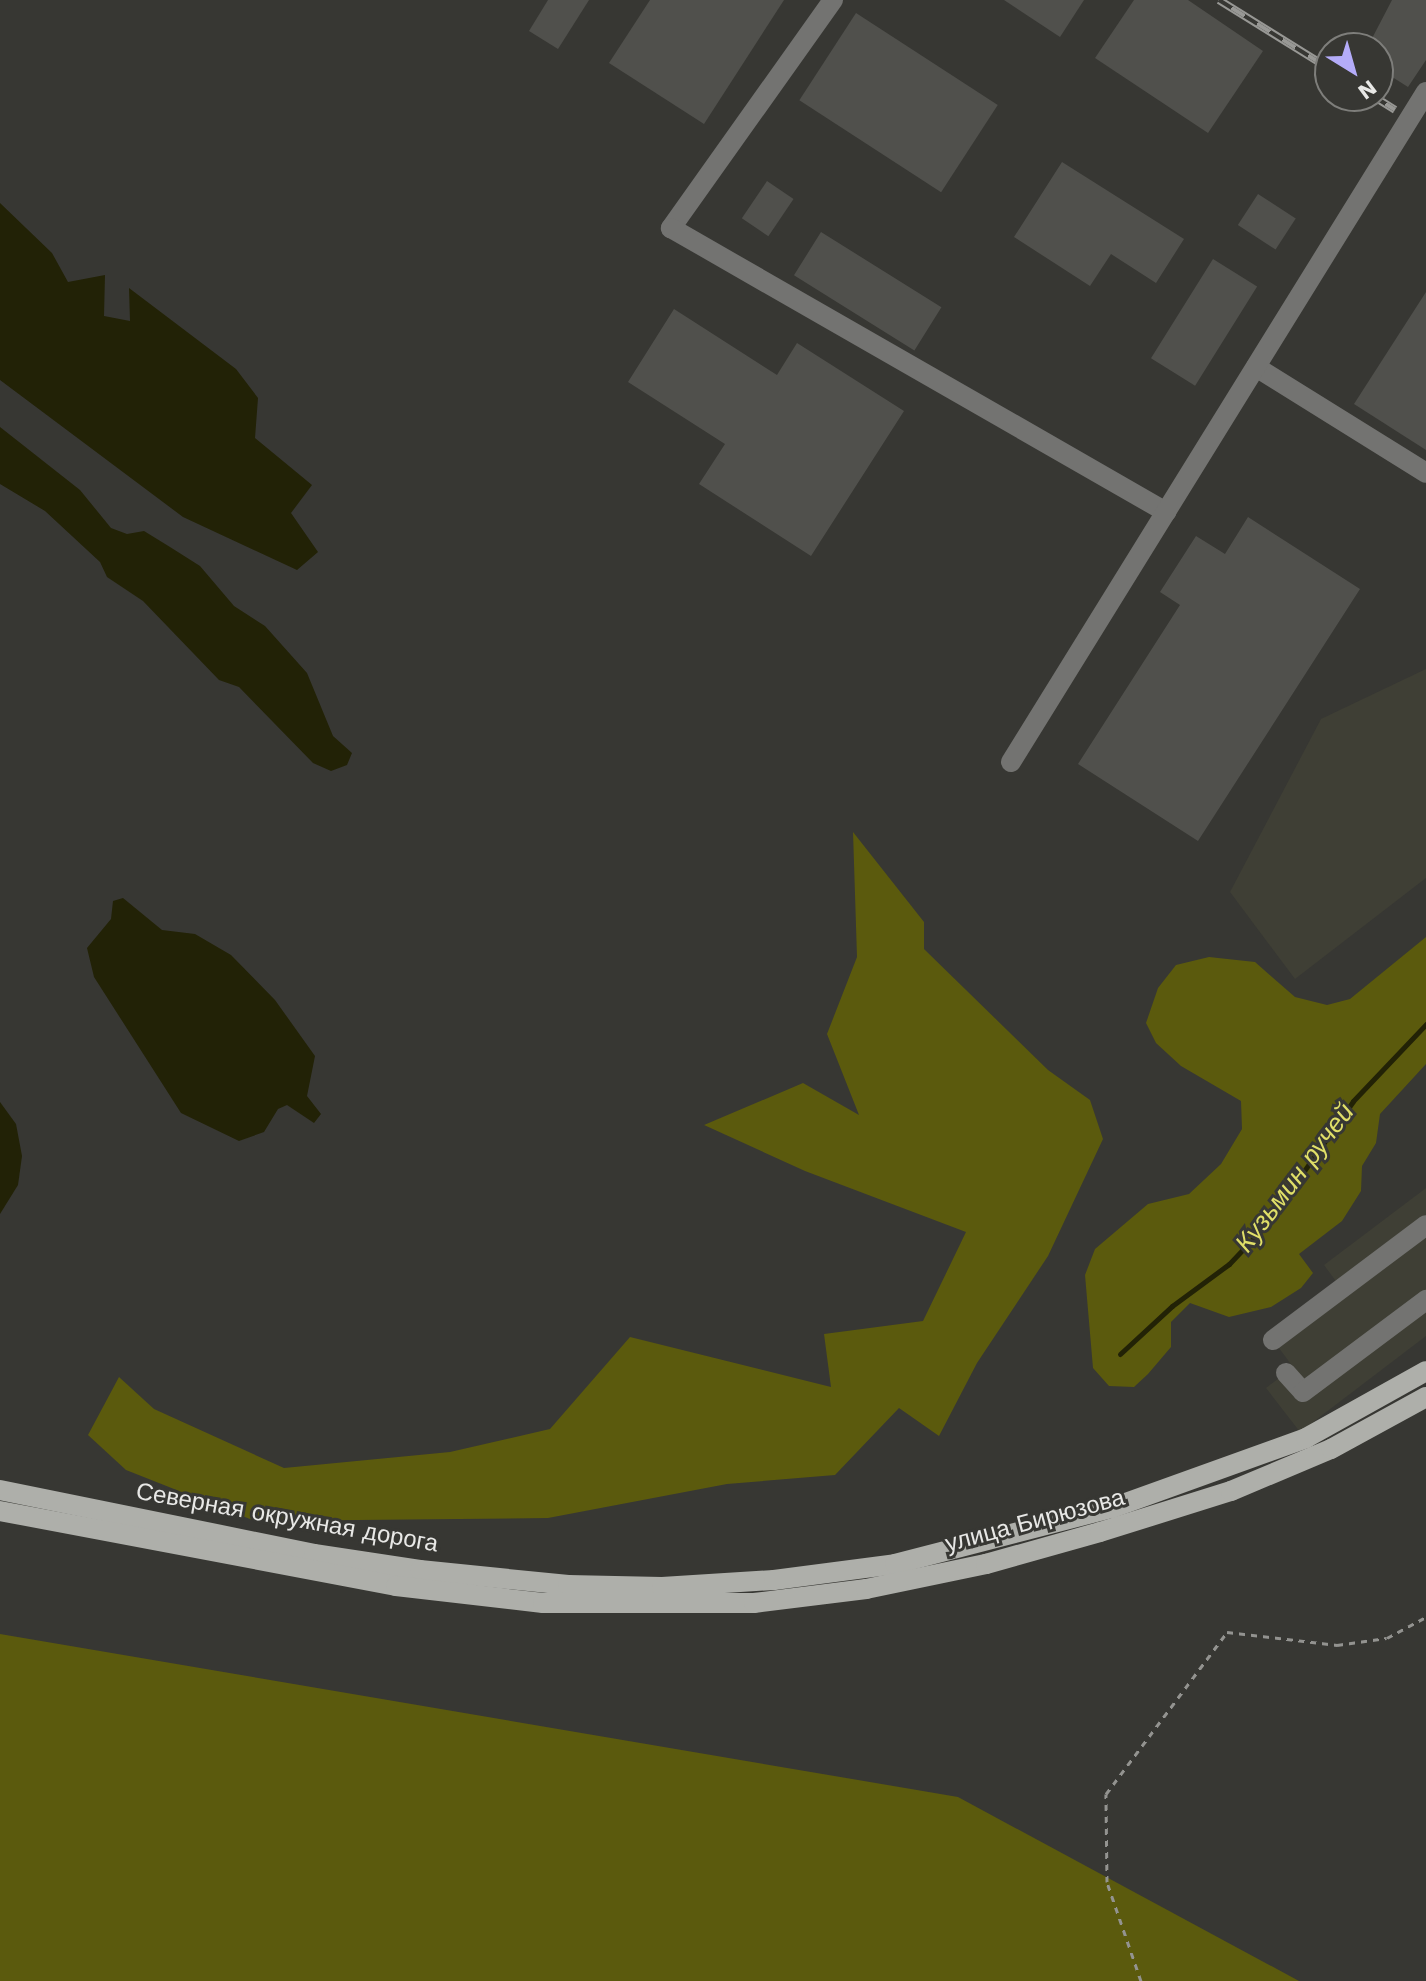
<!DOCTYPE html>
<meta charset="utf-8">
<style>
body{margin:0}
#map{position:relative;width:1426px;height:1981px;overflow:hidden;background:#373733;font-family:"Work Sans",sans-serif}
div>[style]{position:absolute}
[style*='--x']{left:calc(var(--x)*1px);top:calc(var(--y)*1px);width:calc(var(--w)*1px);rotate:calc(var(--a)*1deg)}
.built>*{inset:0;background:#3f3f35}
.green>*{inset:0;background:#5b5a0d}
.water>*{inset:0;background:#222206}
.stream>*{height:5px;margin:-2.5px;padding:0 2.5px;transform-origin:2.5px;border-radius:2.5px;background:#222206}
.building>*{inset:0;background:#50504c;transform-origin:0 0}
.path>*{height:3px;margin-top:-1.5px;transform-origin:0;background:repeating-linear-gradient(90deg,#939390 0 6px,transparent 0 12px)}
.minor>*{height:20px;margin:-10px;padding:0 10px;transform-origin:10px;border-radius:10px;background:#737371}
.major>*{height:20px;margin:-10px;padding:0 10px;transform-origin:10px;border-radius:10px;background:#aeafaa}
.rail>*{height:8px;margin-top:-4px;transform-origin:0;background:repeating-linear-gradient(90deg,#373733 0 15px,#989895 0 30px);box-sizing:border-box;border-block:2px solid #989895}
span{translate:-50% -50%;white-space:nowrap;text-align:center;line-height:1.15;-webkit-text-stroke:6px #373733;paint-order:stroke}
.street-label{font-size:24px;color:#e8e8e6}
.water-label{font-size:26px;color:#e0df68;font-style:italic}
.north{position:absolute;left:1314px;top:32px;width:80px;height:80px;box-sizing:border-box;background:#373733;border:2px solid #7e7e7b;border-radius:50%;rotate:143deg;font-size:22px;font-weight:700;line-height:32px;text-align:center;color:#e8e8e6}
.north::after{content:'';display:block;margin:auto;width:28px;height:36px;background:#b4acf9;clip-path:polygon(50% 0,100% 100%,50% 72%,0 100%)}
</style>
<div id="map">
<div class="built">
<div style="clip-path:polygon(1426px 669px,1426px 878px,1295px 979px,1230px 892px,1321px 719px)"></div>
<div style="clip-path:polygon(1426px 1188px,1426px 1336px,1300px 1432px,1266px 1388px,1293px 1367px,1273px 1340px,1341px 1288px,1324px 1265px)"></div>
</div>
<div class="green">
<div style="clip-path:polygon(853px 832px,924px 922px,924px 949px,1048px 1070px,1090px 1100px,1103px 1139px,1048px 1256px,977px 1363px,939px 1436px,899px 1408px,835px 1475px,727px 1484px,548px 1518px,255px 1521px,126px 1470px,88px 1435px,119px 1377px,154px 1409px,284px 1468px,450px 1452px,550px 1429px,630px 1337px,831px 1387px,824px 1334px,923px 1321px,966px 1232px,805px 1171px,704px 1125px,803px 1083px,859px 1115px,827px 1034px,857px 957px)"></div>
<div style="clip-path:polygon(1426px 937px,1426px 1064px,1380px 1114px,1376px 1143px,1362px 1166px,1361px 1191px,1342px 1221px,1299px 1254px,1313px 1273px,1301px 1288px,1271px 1307px,1229px 1317px,1190px 1303px,1171px 1322px,1171px 1347px,1148px 1374px,1134px 1387px,1109px 1386px,1093px 1368px,1085px 1275px,1095px 1249px,1148px 1204px,1189px 1194px,1221px 1164px,1242px 1129px,1241px 1101px,1181px 1066px,1156px 1043px,1146px 1023px,1158px 988px,1176px 965px,1209px 957px,1255px 962px,1295px 997px,1327px 1005px,1350px 999px)"></div>
<div style="clip-path:polygon(0 1634px,958px 1797px,1299px 1981px,0 1981px)"></div>
</div>
<div class="water">
<div style="clip-path:polygon(0 203px,52px 253px,68px 282px,105px 275px,104px 316px,130px 321px,129px 288px,236px 369px,258px 398px,255px 438px,312px 485px,291px 513px,318px 552px,297px 570px,183px 517px,0 380px)"></div>
<div style="clip-path:polygon(0 427px,80px 490px,111px 528px,127px 534px,144px 531px,170px 547px,200px 566px,234px 606px,265px 626px,307px 673px,333px 736px,352px 753px,347px 765px,331px 771px,313px 763px,239px 687px,219px 680px,143px 601px,107px 577px,100px 562px,45px 511px,0 484px)"></div>
<div style="clip-path:polygon(123px 898px,162px 930px,195px 934px,231px 955px,275px 1000px,315px 1056px,307px 1096px,321px 1114px,314px 1123px,287px 1105px,278px 1109px,264px 1132px,239px 1141px,181px 1113px,94px 977px,87px 948px,111px 919px,113px 901px)"></div>
<div style="clip-path:polygon(0 1102px,16px 1124px,22px 1156px,18px 1185px,0 1214px)"></div>
</div>
<div class="stream">
<div style="--x:1120;--y:1354;--w:71;--a:-42.7"></div>
<div style="--x:1172;--y:1306;--w:71;--a:-36.4"></div>
<div style="--x:1229;--y:1264;--w:54;--a:-46.5"></div>
<div style="--x:1266;--y:1225;--w:151;--a:-54.9"></div>
<div style="--x:1353;--y:1101;--w:106;--a:-46.5"></div>
</div>
<div class="building">
<div style="clip-path:polygon(548px 0,589px 0,558px 49px,529px 31px)"></div>
<div style="clip-path:polygon(650px 0,784px 0,704px 124px,609px 63px)"></div>
<div style="clip-path:polygon(1004px 0,1084px 0,1060px 37px)"></div>
<div style="clip-path:polygon(1134px 0,1188px 0,1263px 51px,1208px 133px,1095px 58px)"></div>
<div style="clip-path:polygon(1392px 0,1426px 0,1426px 60px,1408px 87px,1378px 68px,1378px 48px,1367px 48px)"></div>
<div style="left:856px;top:13px;width:169px;height:104px;rotate:33deg"></div>
<div style="clip-path:polygon(1062px 162px,1184px 239px,1156px 283px,1111px 254px,1090px 286px,1014px 237px)"></div>
<div style="left:767px;top:181px;width:32px;height:45px;rotate:34deg"></div>
<div style="left:1258px;top:194px;width:45px;height:37px;rotate:33deg"></div>
<div style="left:821px;top:232px;width:142px;height:51px;rotate:32deg"></div>
<div style="left:1213px;top:259px;width:52px;height:117px;rotate:32deg"></div>
<div style="clip-path:polygon(1426px 292px,1426px 450px,1354px 404px)"></div>
<div style="clip-path:polygon(674px 309px,777px 375px,797px 343px,904px 411px,811px 556px,699px 484px,725px 444px,628px 382px)"></div>
<div style="clip-path:polygon(1248px 517px,1360px 589px,1198px 841px,1078px 764px,1180px 605px,1160px 592px,1196px 536px,1225px 554px)"></div>
</div>
<div class="path">
<div style="--x:1141;--y:1981;--w:105;--a:-109"></div>
<div style="--x:1107;--y:1882;--w:88;--a:-90.7"></div>
<div style="--x:1106;--y:1794;--w:202;--a:-53.2"></div>
<div style="--x:1227;--y:1632;--w:111;--a:6.7"></div>
<div style="--x:1337;--y:1645;--w:50;--a:-8"></div>
<div style="--x:1387;--y:1638;--w:44;--a:-28.3"></div>
</div>
<div class="minor">
<div style="--x:833;--y:0;--w:280;--a:125.4"></div>
<div style="--x:671;--y:228;--w:571;--a:29.84"></div>
<div style="--x:1256;--y:367;--w:200;--a:31.9"></div>
<div style="--x:1011;--y:762;--w:788;--a:-58.23"></div>
<div style="--x:1273;--y:1340;--w:191;--a:-36.9"></div>
<div style="--x:1286;--y:1373;--w:25;--a:48"></div>
<div style="--x:1303;--y:1392;--w:154;--a:-36.8"></div>
</div>
<div class="major">
<div style="--x:0;--y:1490;--w:320;--a:11.5"></div>
<div style="--x:314;--y:1554;--w:107;--a:8.6"></div>
<div style="--x:420;--y:1570;--w:149;--a:5.8"></div>
<div style="--x:568;--y:1585;--w:94;--a:1.2"></div>
<div style="--x:662;--y:1587;--w:112;--a:-3.6"></div>
<div style="--x:774;--y:1580;--w:122;--a:-7.5"></div>
<div style="--x:895;--y:1564;--w:224;--a:-14.5"></div>
<div style="--x:1112;--y:1508;--w:206;--a:-19.8"></div>
<div style="--x:1306;--y:1438;--w:137;--a:-29.2"></div>
<div style="--x:0;--y:1511;--w:403;--a:10.7"></div>
<div style="--x:396;--y:1586;--w:148;--a:6.6"></div>
<div style="--x:543;--y:1603;--w:211;--a:0"></div>
<div style="--x:754;--y:1603;--w:113;--a:-7.1"></div>
<div style="--x:866;--y:1589;--w:123;--a:-11.8"></div>
<div style="--x:986;--y:1564;--w:118;--a:-15.7"></div>
<div style="--x:1100;--y:1532;--w:137;--a:-17.4"></div>
<div style="--x:1231;--y:1491;--w:108;--a:-22.8"></div>
<div style="--x:1331;--y:1449;--w:108;--a:-28.7"></div>
</div>
<div class="rail">
<div style="--x:1219;--y:0;--w:131;--a:31.9"></div>
<div style="--x:1373;--y:96;--w:26;--a:32"></div>
</div>
<div class="street-label">
<span style="left:287px;top:1518px;rotate:10deg">Северная окружная дорога</span>
<span style="left:1035px;top:1521px;rotate:-15deg">улица Бирюзова</span>
</div>
<div class="water-label">
<span style="left:1295px;top:1178px;rotate:-53deg">Кузьмин ручей</span>
</div>
<div class="north">N</div>
</div>
